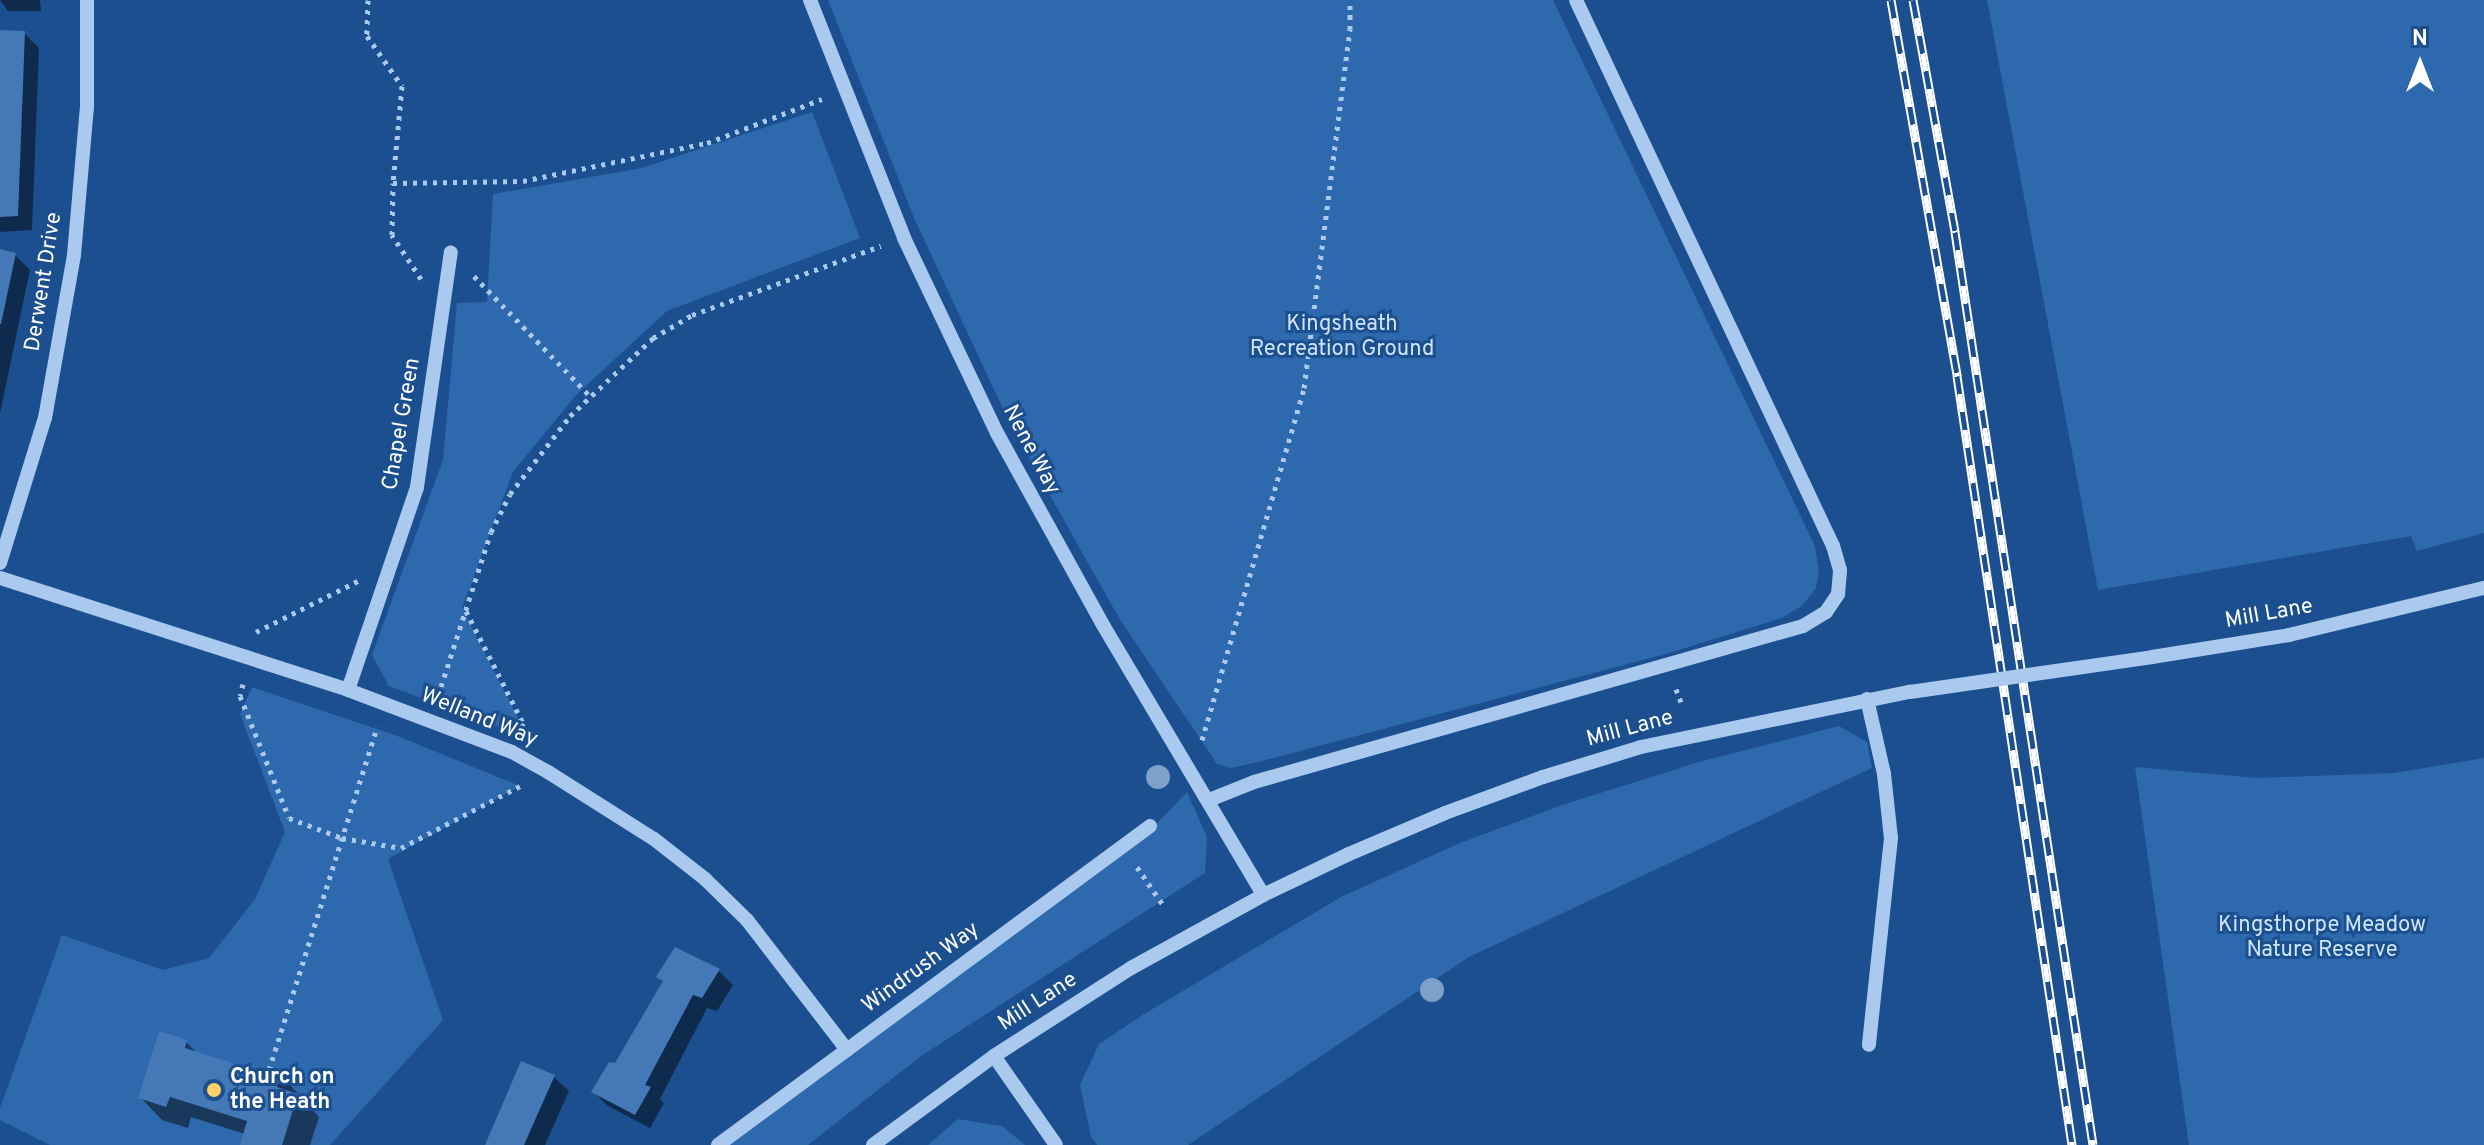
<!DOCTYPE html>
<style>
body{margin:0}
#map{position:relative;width:2484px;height:1145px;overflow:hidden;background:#1b4f8f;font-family:Overpass,sans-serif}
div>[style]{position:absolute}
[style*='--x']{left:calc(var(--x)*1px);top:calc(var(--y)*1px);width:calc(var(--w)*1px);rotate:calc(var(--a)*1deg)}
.green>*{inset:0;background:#2e69ad}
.shadow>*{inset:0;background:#0007}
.building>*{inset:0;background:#4478b7}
.path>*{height:5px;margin-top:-2.5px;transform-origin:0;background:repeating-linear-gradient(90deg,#a9c9ee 0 4px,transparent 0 10px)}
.minor>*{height:14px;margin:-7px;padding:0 7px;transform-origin:7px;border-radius:7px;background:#a9c9ee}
.rail>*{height:9px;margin-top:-4.5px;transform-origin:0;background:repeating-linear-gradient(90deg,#1b4f8f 0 18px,#fff 0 36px);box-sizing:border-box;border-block:2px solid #fff}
.minor-bridge>*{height:14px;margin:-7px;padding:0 7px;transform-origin:7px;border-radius:7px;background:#a9c9ee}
.trees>*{width:24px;height:24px;margin:-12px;border-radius:50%;background:#7ea0ca}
.dots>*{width:22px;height:22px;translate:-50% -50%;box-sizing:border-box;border:4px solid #1b4f8f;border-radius:50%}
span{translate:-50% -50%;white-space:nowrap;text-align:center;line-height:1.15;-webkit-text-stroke:6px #1b4f8f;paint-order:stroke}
.street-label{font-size:22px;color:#fff}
.park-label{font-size:22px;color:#cfe3fa}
.poi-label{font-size:22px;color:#fff;font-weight:700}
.left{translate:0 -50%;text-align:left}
.north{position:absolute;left:2380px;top:24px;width:80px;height:80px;-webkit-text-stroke:6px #1b4f8f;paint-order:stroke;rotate:0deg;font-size:22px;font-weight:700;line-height:32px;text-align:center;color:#fff}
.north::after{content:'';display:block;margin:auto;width:28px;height:36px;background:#fff;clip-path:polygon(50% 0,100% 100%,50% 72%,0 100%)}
</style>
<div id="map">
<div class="green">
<div style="clip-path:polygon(828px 0,1553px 0,1815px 546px,1819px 571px,1816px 588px,1803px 605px,1782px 618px,1669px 653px,1262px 761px,1231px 768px,1217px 764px,1119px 618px,1011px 426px,914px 218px)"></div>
<div style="clip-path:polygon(1987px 0,2484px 0,2484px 533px,2417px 551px,2411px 536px,2098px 590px)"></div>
<div style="clip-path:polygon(812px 112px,860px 238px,667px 311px,576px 395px,513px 472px,462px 608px,528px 738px,389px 686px,372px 655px,443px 460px,457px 303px,487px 302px,493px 194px,642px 168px)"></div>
<div style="clip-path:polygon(252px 687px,395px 735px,520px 786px,388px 859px,443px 1020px,330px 1145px,50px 1145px,0 1120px,0 1108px,62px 935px,163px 970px,209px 958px,255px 899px,285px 832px,240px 714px)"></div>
<div style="clip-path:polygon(1839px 726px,1867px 742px,1872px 768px,1469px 957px,1188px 1145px,1097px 1145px,1091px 1137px,1080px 1085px,1099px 1044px,1144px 1014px,1341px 897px,1460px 843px,1562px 805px,1699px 762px)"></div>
<div style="clip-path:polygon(2484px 758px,2484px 1145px,2189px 1145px,2135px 767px,2256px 778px,2394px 773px)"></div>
<div style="clip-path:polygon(1187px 792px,1207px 837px,1205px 873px,921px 1056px,808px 1145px,729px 1145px,1141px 840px)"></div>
<div style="clip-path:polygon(958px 1119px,1002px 1126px,1025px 1145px,928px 1145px)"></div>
</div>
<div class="shadow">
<div style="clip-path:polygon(0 0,40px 0,41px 11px,8px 11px)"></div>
<div style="clip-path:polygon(0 32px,24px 33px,39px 48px,32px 230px,0 232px)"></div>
<div style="clip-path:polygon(0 252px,15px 255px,30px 270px,0 413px)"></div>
<div style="clip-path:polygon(718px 970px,733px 985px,717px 1011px,707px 1008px,660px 1099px,664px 1103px,650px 1128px,608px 1106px,594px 1092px,616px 1065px,664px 983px,658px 976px)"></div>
<div style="clip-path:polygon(186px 1042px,199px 1055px,262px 1074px,281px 1075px,319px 1117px,310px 1145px,242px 1145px,245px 1134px,191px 1117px,188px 1128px,162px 1120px,141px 1098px)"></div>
<div style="clip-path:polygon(554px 1077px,569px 1091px,545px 1145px,487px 1145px)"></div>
</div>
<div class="building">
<div style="clip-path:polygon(0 30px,25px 31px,18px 216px,0 217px)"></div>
<div style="clip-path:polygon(0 249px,16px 253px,1px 324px,0 324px)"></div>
<div style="clip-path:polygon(675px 947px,720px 969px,702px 998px,693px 995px,645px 1085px,651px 1087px,635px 1115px,591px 1092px,609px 1062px,615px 1063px,663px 981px,656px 977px)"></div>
<div style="clip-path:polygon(159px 1031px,187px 1040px,185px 1048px,260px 1072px,262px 1067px,282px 1074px,277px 1087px,298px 1094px,282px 1145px,240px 1145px,247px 1121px,170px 1097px,166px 1107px,138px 1098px)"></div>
<div style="clip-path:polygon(521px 1061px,555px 1075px,524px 1145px,485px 1145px)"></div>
</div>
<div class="path">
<div style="--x:368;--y:0;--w:36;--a:92"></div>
<div style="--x:367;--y:36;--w:61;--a:55"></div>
<div style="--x:402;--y:86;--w:97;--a:95.3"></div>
<div style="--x:474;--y:276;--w:167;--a:46"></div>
<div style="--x:421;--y:279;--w:53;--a:-123.4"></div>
<div style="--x:392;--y:235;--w:52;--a:-88.9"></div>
<div style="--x:393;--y:183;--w:130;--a:-0.9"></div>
<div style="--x:523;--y:181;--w:188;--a:-11.7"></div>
<div style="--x:707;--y:143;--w:123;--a:-20.9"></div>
<div style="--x:466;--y:611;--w:126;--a:63"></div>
<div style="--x:523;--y:723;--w:9;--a:111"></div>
<div style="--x:256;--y:632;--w:114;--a:-26.6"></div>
<div style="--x:243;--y:684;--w:12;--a:104"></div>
<div style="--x:240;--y:696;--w:131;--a:68.1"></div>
<div style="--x:289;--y:818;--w:57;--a:20.7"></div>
<div style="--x:342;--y:838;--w:60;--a:9.6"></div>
<div style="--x:401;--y:848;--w:136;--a:-27.5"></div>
<div style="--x:1676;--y:689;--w:14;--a:69"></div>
<div style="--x:438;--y:696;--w:172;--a:-72.1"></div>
<div style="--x:491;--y:532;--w:42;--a:-63.4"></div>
<div style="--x:510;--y:494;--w:98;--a:-52.4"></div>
<div style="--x:570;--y:416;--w:114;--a:-43.2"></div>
<div style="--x:653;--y:338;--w:45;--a:-30.5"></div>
<div style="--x:692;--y:315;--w:201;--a:-20.1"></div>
<div style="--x:1202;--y:740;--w:366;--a:-73.8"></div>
<div style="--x:1304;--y:388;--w:362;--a:-82.7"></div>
<div style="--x:1350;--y:29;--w:29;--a:-90"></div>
<div style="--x:1137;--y:867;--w:46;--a:55.6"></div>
<div style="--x:269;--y:1070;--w:360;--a:-72.5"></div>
</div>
<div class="minor">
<div style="--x:810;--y:0;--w:256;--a:68.4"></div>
<div style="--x:904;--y:238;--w:216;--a:64.5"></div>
<div style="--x:997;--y:433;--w:219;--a:61.1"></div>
<div style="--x:1103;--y:625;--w:314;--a:59.3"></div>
<div style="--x:0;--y:563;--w:152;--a:-72.8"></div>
<div style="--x:45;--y:418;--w:166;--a:-79.9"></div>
<div style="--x:74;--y:255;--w:149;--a:-85"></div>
<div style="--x:87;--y:107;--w:107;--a:-90"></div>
<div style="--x:0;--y:578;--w:366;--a:17.8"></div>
<div style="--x:348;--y:690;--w:175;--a:20.7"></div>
<div style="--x:512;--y:752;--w:41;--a:29.1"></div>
<div style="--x:548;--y:772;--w:125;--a:32.3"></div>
<div style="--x:654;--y:839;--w:65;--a:38.1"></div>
<div style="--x:705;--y:879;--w:59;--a:44.3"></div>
<div style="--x:747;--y:920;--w:164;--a:52.4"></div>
<div style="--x:2152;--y:657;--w:139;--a:-9.1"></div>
<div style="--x:2289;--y:635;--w:201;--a:-13.6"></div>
<div style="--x:348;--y:690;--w:214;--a:-71.2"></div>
<div style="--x:417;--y:487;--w:237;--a:-81.8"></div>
<div style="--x:1867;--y:699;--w:77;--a:77.2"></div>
<div style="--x:1884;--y:774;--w:64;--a:83.8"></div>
<div style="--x:1891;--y:838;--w:208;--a:96.1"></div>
<div style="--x:1209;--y:800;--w:48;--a:-21.8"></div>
<div style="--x:1254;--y:782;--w:571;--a:-15.86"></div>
<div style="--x:1803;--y:626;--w:27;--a:-31"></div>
<div style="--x:1826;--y:612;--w:22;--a:-56"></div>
<div style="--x:1838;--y:594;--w:24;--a:-85"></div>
<div style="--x:1840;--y:570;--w:25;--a:-106"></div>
<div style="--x:1833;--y:546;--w:603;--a:-115.21"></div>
<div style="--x:994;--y:1056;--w:108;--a:55.1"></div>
<div style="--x:718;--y:1145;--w:537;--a:-36.44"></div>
<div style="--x:873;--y:1145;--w:150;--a:-36.3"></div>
<div style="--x:994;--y:1056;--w:163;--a:-32.7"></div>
<div style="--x:1131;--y:968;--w:151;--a:-28.9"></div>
<div style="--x:1263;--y:895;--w:95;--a:-25.5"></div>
<div style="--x:1349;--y:854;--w:104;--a:-23.1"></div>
<div style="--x:1445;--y:813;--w:104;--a:-20.2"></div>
<div style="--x:1543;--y:777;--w:102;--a:-17"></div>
<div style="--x:1641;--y:747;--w:275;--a:-11.6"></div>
</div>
<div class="rail">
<div style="--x:1891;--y:0;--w:382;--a:80"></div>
<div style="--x:1957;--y:376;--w:778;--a:81.49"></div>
<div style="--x:1913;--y:0;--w:236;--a:79.7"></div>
<div style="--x:1955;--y:232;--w:923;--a:81.4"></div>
</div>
<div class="minor-bridge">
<div style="--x:1910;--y:692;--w:245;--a:-8.2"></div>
</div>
<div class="trees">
<div style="left:1158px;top:777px"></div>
<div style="left:1432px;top:990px"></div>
</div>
<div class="dots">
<div style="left:214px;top:1090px;background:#ffd166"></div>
</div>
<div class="street-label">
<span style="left:44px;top:282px;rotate:-81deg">Derwent Drive</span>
<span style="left:402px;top:424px;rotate:-80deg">Chapel Green</span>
<span style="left:1031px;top:450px;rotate:62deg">Nene Way</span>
<span style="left:2269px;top:614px;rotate:-10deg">Mill Lane</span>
<span style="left:479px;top:718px;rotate:22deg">Welland Way</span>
<span style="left:1630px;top:729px;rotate:-15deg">Mill Lane</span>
<span style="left:921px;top:968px;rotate:-36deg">Windrush Way</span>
<span style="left:1038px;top:1002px;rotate:-33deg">Mill Lane</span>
</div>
<div class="park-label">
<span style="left:1342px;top:337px">Kingsheath<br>Recreation Ground</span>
<span style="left:2322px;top:938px">Kingsthorpe Meadow<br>Nature Reserve</span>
</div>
<div class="poi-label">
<span class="left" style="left:230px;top:1090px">Church on<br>the Heath</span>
</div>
<div class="north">N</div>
</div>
